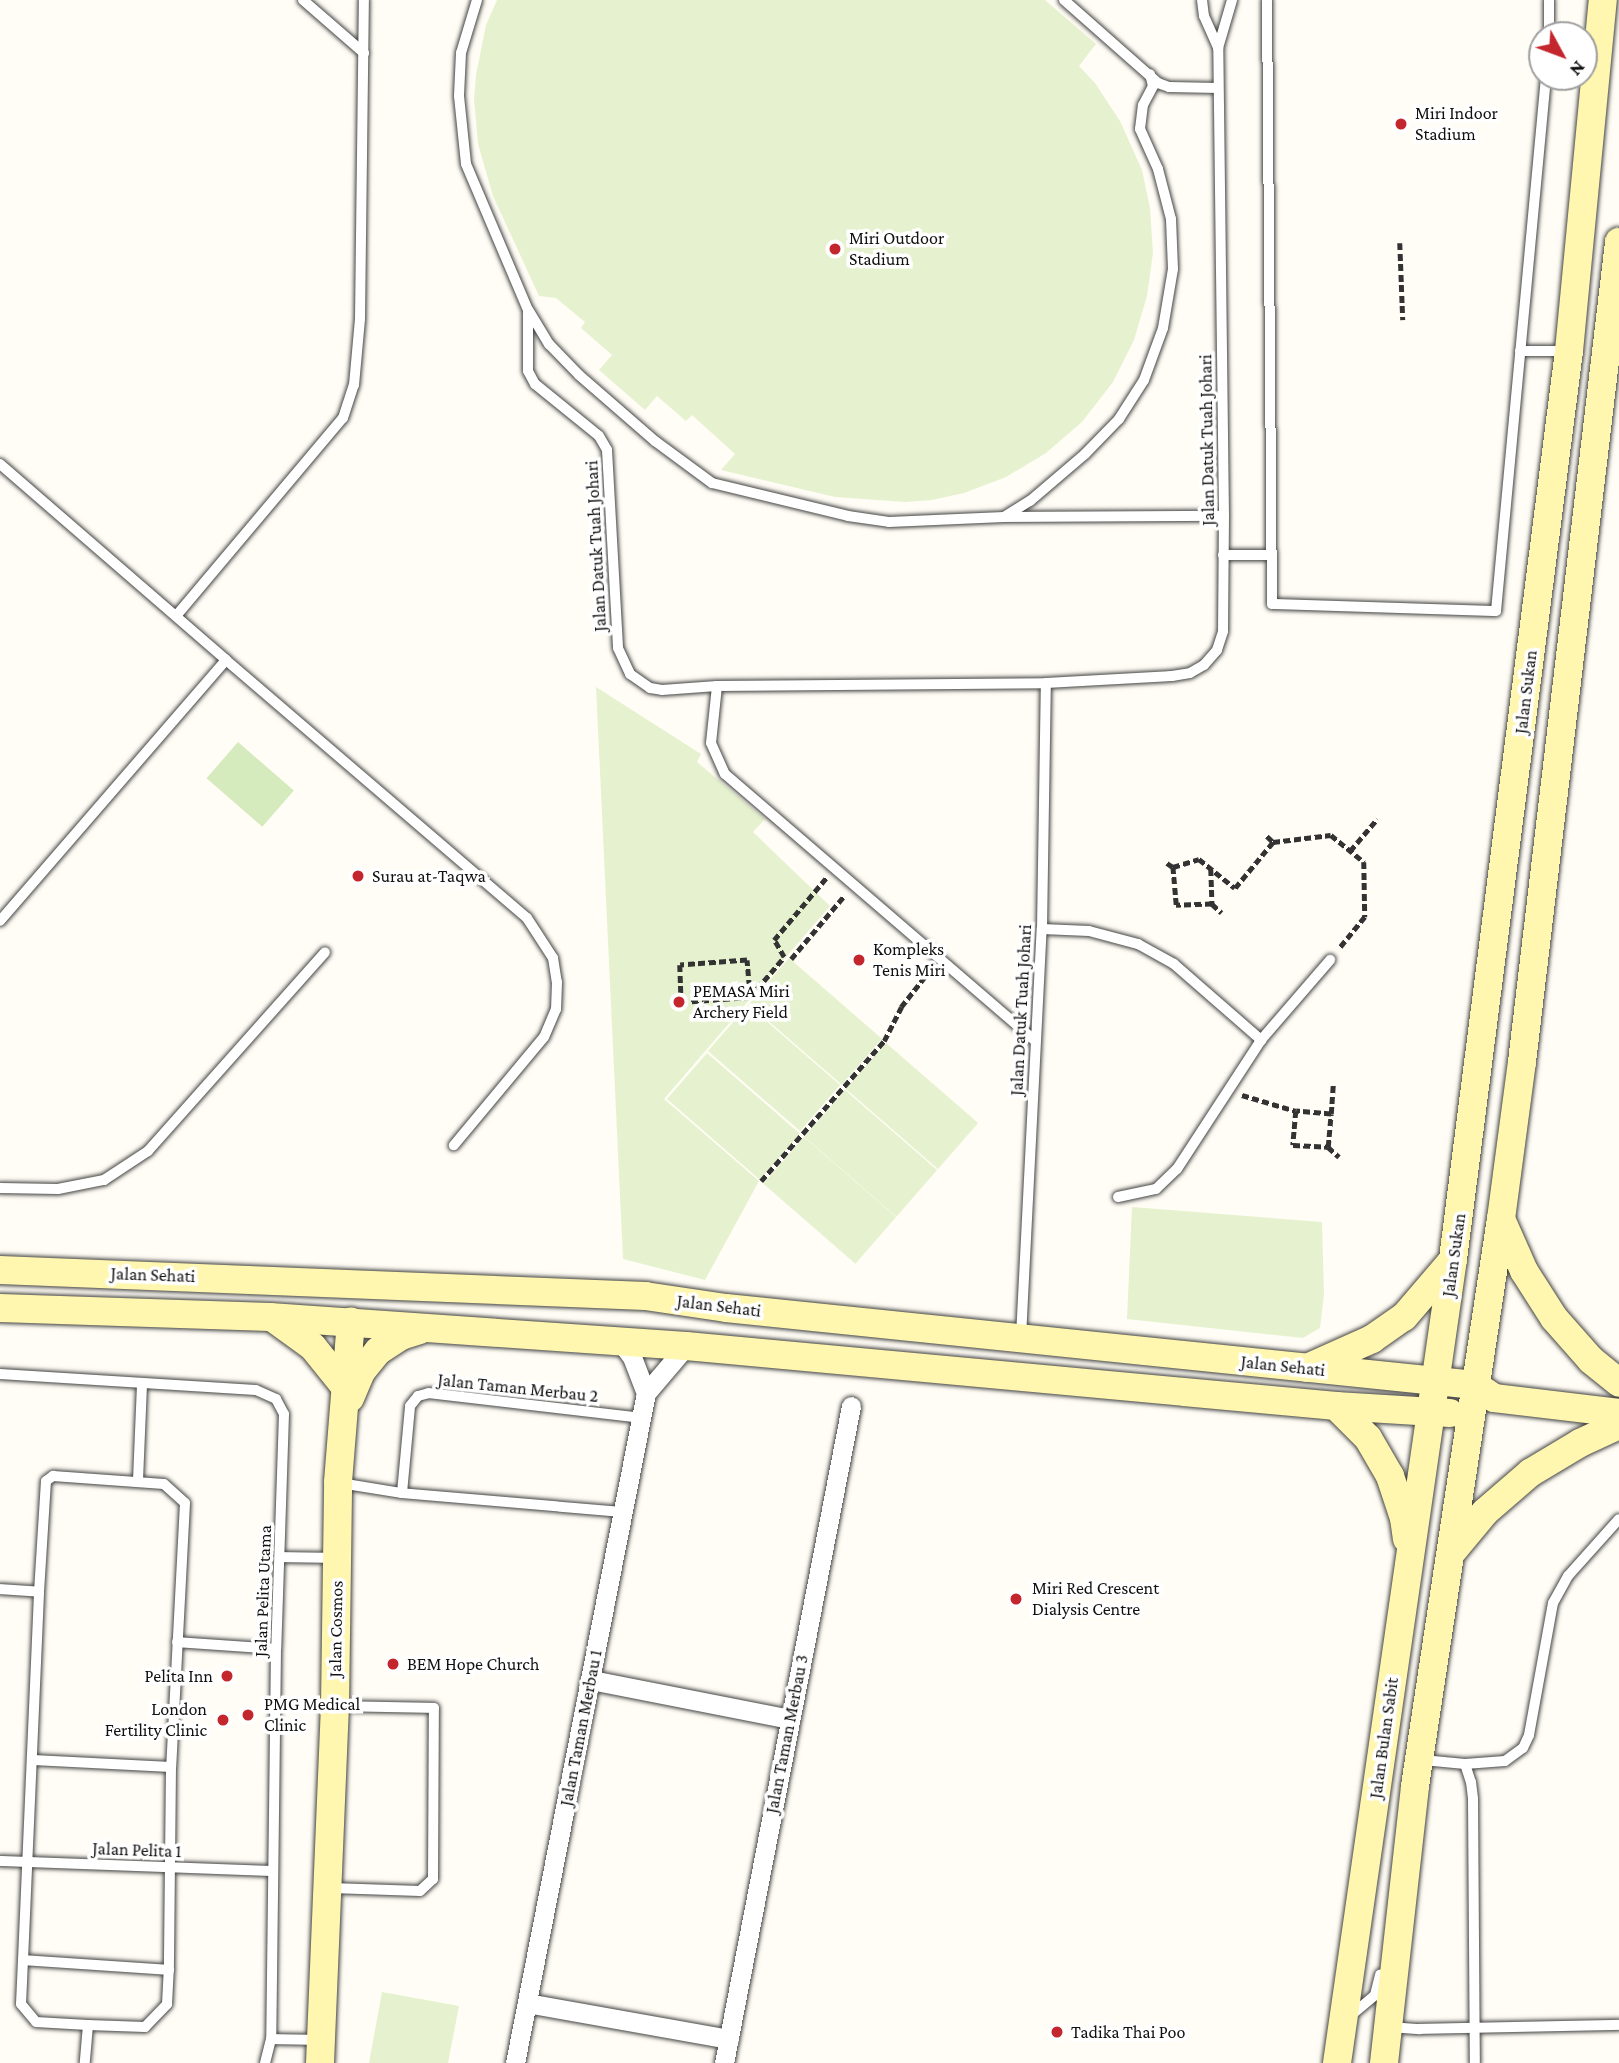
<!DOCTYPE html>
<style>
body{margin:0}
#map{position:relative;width:1619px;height:2063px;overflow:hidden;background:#fffdf5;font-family:"Crimson Pro",serif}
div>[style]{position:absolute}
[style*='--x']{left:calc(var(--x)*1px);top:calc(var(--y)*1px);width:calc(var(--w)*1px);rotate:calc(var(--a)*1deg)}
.green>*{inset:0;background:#d5ebbd;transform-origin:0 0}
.pitch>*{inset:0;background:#e6f2cf;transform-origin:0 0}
.path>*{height:4.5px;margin-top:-2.25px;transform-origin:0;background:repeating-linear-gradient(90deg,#333 0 7px,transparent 0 10.5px)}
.roads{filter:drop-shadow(0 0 2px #444) drop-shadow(0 0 2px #444)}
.lane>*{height:10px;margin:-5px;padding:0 5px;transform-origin:5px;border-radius:5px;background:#fff}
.street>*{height:19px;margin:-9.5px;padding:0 9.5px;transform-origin:9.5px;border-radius:9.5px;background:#fff}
.secondary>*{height:28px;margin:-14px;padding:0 14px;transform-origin:14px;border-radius:14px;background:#fff6b0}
.dots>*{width:19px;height:19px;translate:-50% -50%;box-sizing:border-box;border:4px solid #fff;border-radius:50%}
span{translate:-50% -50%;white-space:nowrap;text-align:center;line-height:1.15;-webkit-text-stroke:7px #fff;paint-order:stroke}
.poi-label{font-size:18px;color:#111}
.left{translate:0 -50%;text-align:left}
.right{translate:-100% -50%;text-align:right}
.street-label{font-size:18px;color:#111}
.north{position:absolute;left:1528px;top:21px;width:70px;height:70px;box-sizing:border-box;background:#fff;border:2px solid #a0a0a0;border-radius:50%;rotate:131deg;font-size:19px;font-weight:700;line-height:28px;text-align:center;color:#111}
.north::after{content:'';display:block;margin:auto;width:24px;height:32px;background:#c4262e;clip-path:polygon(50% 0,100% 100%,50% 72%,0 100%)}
</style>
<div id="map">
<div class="green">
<div style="left:238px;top:742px;width:74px;height:48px;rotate:41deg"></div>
</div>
<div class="pitch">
<div style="clip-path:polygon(497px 0,1045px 0,1096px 44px,1079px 66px,1095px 83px,1120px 121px,1142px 170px,1150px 208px,1153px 253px,1147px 296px,1134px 340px,1113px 382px,1082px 422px,1046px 453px,1006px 477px,964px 493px,932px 500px,905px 502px,835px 497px,721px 470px,735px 454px,692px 415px,686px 421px,657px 396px,645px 410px,599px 370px,612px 355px,581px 328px,585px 322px,556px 298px,539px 296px,493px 196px,478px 144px,474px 99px,476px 75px,486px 25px)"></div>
<div style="clip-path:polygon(596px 687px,701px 754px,697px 762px,765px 819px,753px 832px,830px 906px,664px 1099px,759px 1181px,705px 1280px,623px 1259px)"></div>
<div style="left:789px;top:958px;width:123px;height:61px;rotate:41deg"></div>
<div style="left:748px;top:1005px;width:122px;height:61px;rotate:41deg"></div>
<div style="left:886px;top:1043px;width:122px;height:61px;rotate:41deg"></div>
<div style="left:707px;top:1053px;width:123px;height:61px;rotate:41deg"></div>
<div style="left:845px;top:1090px;width:122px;height:62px;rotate:41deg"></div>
<div style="left:804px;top:1137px;width:122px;height:62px;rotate:41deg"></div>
<div style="clip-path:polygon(1132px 1207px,1322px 1222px,1324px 1294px,1320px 1328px,1303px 1338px,1127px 1319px)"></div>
<div style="clip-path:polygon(382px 1992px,459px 2006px,448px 2063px,369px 2063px)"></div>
</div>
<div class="path">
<div style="--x:1400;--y:243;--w:77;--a:87.8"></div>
<div style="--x:1267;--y:836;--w:8;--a:45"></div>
<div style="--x:1350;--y:851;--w:42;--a:-49.8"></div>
<div style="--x:1167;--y:863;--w:7;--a:34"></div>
<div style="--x:1211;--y:869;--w:35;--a:88"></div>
<div style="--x:1212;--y:904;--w:36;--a:178"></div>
<div style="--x:1176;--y:905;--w:38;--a:-95"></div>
<div style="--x:1173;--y:867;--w:27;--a:-17"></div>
<div style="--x:1199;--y:859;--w:46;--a:38.9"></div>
<div style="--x:1235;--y:888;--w:60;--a:-50.4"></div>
<div style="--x:1273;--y:842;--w:58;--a:-6.9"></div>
<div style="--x:1331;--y:835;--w:43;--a:39.3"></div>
<div style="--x:1364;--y:862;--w:55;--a:89"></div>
<div style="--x:1365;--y:917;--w:41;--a:129.1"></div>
<div style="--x:1212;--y:904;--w:13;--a:42"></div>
<div style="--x:791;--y:959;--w:82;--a:-49.9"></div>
<div style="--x:750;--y:997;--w:37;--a:-95"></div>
<div style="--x:747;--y:960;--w:67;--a:175.7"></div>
<div style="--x:680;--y:965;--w:37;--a:88"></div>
<div style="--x:681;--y:1002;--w:69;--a:-4.1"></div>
<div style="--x:750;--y:997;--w:52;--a:-49.6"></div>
<div style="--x:784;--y:957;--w:20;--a:-120"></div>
<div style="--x:774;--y:940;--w:81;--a:-50"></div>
<div style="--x:1242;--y:1095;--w:56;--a:16.5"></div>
<div style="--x:1296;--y:1111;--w:34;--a:95"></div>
<div style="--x:1293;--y:1145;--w:35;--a:3"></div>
<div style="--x:1328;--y:1147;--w:33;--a:-85"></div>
<div style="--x:1331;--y:1114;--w:35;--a:-175"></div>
<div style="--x:1331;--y:1114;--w:29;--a:-86"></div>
<div style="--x:1328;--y:1147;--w:15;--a:42"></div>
<div style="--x:761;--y:1181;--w:186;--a:-48.7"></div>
<div style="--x:884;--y:1041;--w:38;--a:-63"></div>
<div style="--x:901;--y:1007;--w:47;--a:-51.9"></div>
</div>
<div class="roads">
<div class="lane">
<div style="--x:303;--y:0;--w:81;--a:41"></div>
<div style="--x:477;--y:0;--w:55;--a:106.8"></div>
<div style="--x:461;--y:53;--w:43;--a:92.7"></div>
<div style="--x:459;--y:96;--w:68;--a:84.1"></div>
<div style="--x:466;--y:164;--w:159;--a:67"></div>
<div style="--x:528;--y:310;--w:61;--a:90"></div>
<div style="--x:528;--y:371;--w:15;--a:62"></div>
<div style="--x:535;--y:384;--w:82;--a:39.1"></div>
<div style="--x:599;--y:436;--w:16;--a:60"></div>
<div style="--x:607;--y:450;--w:198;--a:86.8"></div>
<div style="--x:618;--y:648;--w:29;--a:65"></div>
<div style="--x:630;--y:674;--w:24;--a:35"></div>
<div style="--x:650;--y:688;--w:12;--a:9"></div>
<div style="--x:662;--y:690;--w:55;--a:-4.2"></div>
<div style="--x:717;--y:686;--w:329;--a:-0.5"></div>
<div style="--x:1046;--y:683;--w:126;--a:-3.2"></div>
<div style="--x:1172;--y:676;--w:18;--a:-9"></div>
<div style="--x:1190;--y:673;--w:16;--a:-30"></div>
<div style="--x:1204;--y:665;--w:20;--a:-49"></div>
<div style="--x:1217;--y:650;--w:20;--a:-72"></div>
<div style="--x:1223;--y:631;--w:115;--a:-89.5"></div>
<div style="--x:1224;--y:516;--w:468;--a:-90.7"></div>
<div style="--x:1218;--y:48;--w:50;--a:-73.7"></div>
<div style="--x:1064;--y:0;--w:125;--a:41.4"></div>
<div style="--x:1158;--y:83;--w:12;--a:20"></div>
<div style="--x:1169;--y:87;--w:49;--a:1.2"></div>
<div style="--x:1202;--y:0;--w:16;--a:83"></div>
<div style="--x:1204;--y:16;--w:35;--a:66"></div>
<div style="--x:1267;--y:0;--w:604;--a:89.53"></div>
<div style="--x:1272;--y:604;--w:224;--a:1.8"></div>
<div style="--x:1496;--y:611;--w:536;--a:-84.65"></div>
<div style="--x:1549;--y:0;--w:35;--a:90"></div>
<div style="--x:529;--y:311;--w:39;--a:59"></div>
<div style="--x:549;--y:344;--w:43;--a:45.9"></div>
<div style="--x:579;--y:375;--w:101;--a:41"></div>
<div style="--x:655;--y:441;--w:71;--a:36.4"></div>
<div style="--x:712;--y:483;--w:140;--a:13.6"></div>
<div style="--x:848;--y:516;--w:41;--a:8.3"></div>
<div style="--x:889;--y:522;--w:115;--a:-2.5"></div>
<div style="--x:1004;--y:517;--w:31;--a:-32"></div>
<div style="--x:1030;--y:501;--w:72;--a:-40.5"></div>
<div style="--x:1085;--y:454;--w:49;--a:-45.8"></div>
<div style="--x:1119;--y:419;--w:46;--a:-57.3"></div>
<div style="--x:1144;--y:380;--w:55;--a:-69.9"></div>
<div style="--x:1163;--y:328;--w:60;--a:-80.4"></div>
<div style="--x:1173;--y:269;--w:50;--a:-92.3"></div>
<div style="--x:1171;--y:219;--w:52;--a:-104.6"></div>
<div style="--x:1158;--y:169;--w:44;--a:-114.2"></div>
<div style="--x:1140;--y:129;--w:24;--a:-83"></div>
<div style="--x:1143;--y:105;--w:21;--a:-62"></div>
<div style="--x:1153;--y:86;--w:12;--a:-104"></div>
<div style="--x:1520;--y:351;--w:45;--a:0"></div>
<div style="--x:0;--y:464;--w:299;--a:40.9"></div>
<div style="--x:226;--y:660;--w:345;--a:130.9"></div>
<div style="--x:1004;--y:517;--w:220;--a:-0.3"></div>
<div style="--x:1223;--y:555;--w:48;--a:0"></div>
<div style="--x:176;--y:616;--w:259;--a:-49.9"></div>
<div style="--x:343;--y:418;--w:35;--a:-72"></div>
<div style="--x:354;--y:385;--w:66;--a:-84.8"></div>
<div style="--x:360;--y:319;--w:319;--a:-89.3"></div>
<div style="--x:226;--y:660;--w:396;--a:40.6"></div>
<div style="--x:527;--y:918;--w:48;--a:57"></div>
<div style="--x:553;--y:958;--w:24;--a:81"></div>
<div style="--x:557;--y:982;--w:27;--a:92"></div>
<div style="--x:556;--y:1009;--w:30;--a:113"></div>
<div style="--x:544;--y:1037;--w:141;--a:129.8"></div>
<div style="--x:717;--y:686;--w:57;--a:96"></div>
<div style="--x:711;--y:743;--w:34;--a:66"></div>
<div style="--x:725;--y:774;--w:409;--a:40.7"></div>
<div style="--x:1042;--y:929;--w:47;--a:2.4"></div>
<div style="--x:1089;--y:931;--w:51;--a:14.9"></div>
<div style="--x:1138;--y:944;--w:41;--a:29.1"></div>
<div style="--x:1174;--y:964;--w:116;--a:41.1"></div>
<div style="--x:0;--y:1188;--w:58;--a:1"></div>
<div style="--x:58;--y:1189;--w:47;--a:-11.1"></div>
<div style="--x:104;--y:1180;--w:53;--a:-33.4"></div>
<div style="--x:148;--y:1151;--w:266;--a:-48.3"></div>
<div style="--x:1118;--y:1197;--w:39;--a:-12"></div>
<div style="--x:1156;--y:1189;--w:29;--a:-44"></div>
<div style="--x:1177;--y:1169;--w:154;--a:-56.9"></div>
<div style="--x:1261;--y:1040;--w:106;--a:-49.2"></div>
<div style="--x:1021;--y:1337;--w:409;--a:-87.1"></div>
<div style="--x:1042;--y:929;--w:246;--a:-89.1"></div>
<div style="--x:0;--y:1374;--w:256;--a:3.6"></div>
<div style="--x:256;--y:1390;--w:22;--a:24"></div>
<div style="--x:276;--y:1399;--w:17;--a:62"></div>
<div style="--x:284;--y:1414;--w:235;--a:91.9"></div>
<div style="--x:276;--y:1649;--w:390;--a:90.7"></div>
<div style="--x:271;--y:2039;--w:25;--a:104"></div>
<div style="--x:53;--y:1476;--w:111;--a:4.1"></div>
<div style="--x:164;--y:1484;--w:28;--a:42"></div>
<div style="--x:185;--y:1503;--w:264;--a:93"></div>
<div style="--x:171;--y:1767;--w:203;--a:90.6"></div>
<div style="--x:169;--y:1970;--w:146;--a:-176.1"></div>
<div style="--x:23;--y:1960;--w:368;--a:-87.5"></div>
<div style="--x:39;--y:1592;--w:111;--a:-86.4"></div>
<div style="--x:46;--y:1481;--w:9;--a:-36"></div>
<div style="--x:138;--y:1480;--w:97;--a:-87.6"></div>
<div style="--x:340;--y:1483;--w:63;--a:9.2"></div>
<div style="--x:622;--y:1512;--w:221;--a:-175.1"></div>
<div style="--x:402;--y:1493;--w:87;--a:-84.7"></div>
<div style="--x:410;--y:1406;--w:13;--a:-51"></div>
<div style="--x:418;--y:1396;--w:11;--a:-15"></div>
<div style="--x:429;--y:1393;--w:214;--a:6.7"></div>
<div style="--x:280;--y:1557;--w:56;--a:1"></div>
<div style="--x:0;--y:1589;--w:39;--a:4"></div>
<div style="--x:177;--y:1642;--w:99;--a:4"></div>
<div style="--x:33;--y:1760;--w:138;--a:2.9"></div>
<div style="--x:1423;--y:1760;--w:42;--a:5.4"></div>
<div style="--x:1465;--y:1764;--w:19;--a:72"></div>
<div style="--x:1471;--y:1782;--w:17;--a:83"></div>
<div style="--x:1473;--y:1799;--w:264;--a:89.6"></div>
<div style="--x:1465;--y:1764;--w:40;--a:-4.3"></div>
<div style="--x:1505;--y:1761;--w:22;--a:-36"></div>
<div style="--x:1523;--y:1748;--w:14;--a:-65"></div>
<div style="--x:1529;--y:1735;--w:134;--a:-79.7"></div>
<div style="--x:1553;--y:1603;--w:31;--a:-61"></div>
<div style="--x:1568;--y:1576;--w:76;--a:-48.2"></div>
<div style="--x:0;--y:1861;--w:273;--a:2.1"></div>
<div style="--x:331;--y:1888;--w:89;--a:1.9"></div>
<div style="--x:420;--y:1891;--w:18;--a:-43"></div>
<div style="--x:433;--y:1879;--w:171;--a:-89.7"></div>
<div style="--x:434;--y:1708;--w:95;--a:-178.8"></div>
<div style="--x:23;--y:1960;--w:44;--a:92.6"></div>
<div style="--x:21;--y:2004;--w:23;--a:50"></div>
<div style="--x:36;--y:2022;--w:52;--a:3.3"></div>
<div style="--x:88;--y:2025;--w:38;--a:95"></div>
<div style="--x:1349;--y:2017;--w:34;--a:-40"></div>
<div style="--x:1375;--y:1995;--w:21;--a:-76"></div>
<div style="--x:88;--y:2025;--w:57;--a:2"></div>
<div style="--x:145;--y:2027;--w:32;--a:-46"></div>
<div style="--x:167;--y:2004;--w:34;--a:-87"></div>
<div style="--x:1389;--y:2027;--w:31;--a:4"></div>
<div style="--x:1420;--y:2029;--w:199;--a:-1.2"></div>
<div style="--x:271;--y:2039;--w:48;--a:1.2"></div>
</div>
<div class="street">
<div style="--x:620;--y:1341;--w:20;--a:53"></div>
<div style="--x:632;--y:1357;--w:39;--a:69"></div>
<div style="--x:591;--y:1680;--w:203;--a:11.1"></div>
<div style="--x:527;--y:2003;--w:205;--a:10.1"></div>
<div style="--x:515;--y:2063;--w:683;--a:-78.94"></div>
<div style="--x:646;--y:1393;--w:62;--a:-49.6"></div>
<div style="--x:724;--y:2063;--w:669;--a:-79.06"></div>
</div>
<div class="secondary">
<div style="--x:1501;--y:1219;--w:57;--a:66.1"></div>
<div style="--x:1524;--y:1271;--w:56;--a:57.4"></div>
<div style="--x:1554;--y:1318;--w:56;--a:48.6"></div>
<div style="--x:1591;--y:1360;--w:36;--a:39"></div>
<div style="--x:0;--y:1270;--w:646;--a:2.31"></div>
<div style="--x:645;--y:1296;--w:82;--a:8.4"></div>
<div style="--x:726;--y:1308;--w:753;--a:5.87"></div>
<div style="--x:1475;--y:1385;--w:23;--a:34"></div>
<div style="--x:1494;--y:1398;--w:126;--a:6.8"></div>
<div style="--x:0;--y:1308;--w:270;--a:1.9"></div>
<div style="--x:270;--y:1317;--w:417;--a:4"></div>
<div style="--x:686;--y:1346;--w:653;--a:5.27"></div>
<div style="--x:1336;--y:1406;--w:114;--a:3.5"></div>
<div style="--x:273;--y:1318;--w:49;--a:35.9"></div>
<div style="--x:313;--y:1347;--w:53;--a:51.2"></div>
<div style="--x:1307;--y:1368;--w:71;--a:-24"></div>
<div style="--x:1372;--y:1339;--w:39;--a:-35"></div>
<div style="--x:1404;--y:1317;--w:74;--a:-49.4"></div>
<div style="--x:350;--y:1398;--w:28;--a:-67"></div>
<div style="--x:361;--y:1372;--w:27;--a:-51"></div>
<div style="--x:378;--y:1351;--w:27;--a:-33"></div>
<div style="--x:401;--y:1336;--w:20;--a:-18"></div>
<div style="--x:1336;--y:1406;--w:45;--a:45"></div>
<div style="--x:1368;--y:1438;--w:44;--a:59.9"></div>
<div style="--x:1390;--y:1476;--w:44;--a:71.6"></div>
<div style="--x:1404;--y:1518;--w:21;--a:82"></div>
<div style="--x:1451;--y:1553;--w:53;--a:-50.3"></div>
<div style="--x:1485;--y:1512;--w:60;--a:-40.9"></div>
<div style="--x:1530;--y:1473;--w:58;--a:-31"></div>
<div style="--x:1580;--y:1443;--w:43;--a:-24.8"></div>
<div style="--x:320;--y:2063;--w:357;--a:-87.6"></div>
<div style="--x:335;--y:1706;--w:224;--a:-89.2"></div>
<div style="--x:338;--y:1482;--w:161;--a:-85.4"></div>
<div style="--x:1337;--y:2063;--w:812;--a:-81.79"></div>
<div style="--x:1453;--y:1259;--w:915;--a:-82.72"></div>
<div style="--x:1569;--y:351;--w:353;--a:-84.5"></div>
<div style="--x:1384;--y:2063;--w:279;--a:-83.6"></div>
<div style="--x:1415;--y:1786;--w:573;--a:-81.38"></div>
<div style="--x:1501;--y:1219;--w:158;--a:-82.4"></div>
<div style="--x:1522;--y:1062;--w:826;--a:-83.25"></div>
</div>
</div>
<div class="dots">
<div style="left:1401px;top:124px;background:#c4262e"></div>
<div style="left:835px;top:249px;background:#c4262e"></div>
<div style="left:358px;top:876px;background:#c4262e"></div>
<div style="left:859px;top:960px;background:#c4262e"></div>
<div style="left:679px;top:1002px;background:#c4262e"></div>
<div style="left:1016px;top:1599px;background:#c4262e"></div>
<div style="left:393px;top:1664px;background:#c4262e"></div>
<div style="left:227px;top:1676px;background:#c4262e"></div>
<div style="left:248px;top:1715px;background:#c4262e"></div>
<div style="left:223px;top:1720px;background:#c4262e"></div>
<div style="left:1057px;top:2032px;background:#c4262e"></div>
</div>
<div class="poi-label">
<span class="left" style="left:1415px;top:124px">Miri Indoor<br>Stadium</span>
<span class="left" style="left:849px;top:249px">Miri Outdoor<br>Stadium</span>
<span class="left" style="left:372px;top:876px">Surau at-Taqwa</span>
<span class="left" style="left:873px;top:960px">Kompleks<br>Tenis Miri</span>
<span class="left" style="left:693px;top:1002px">PEMASA Miri<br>Archery Field</span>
<span class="left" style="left:1032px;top:1599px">Miri Red Crescent<br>Dialysis Centre</span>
<span class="left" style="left:407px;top:1664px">BEM Hope Church</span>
<span class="right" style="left:213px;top:1676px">Pelita Inn</span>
<span class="left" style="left:264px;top:1715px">PMG Medical<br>Clinic</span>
<span class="right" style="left:207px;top:1720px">London<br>Fertility Clinic</span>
<span class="left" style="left:1071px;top:2032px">Tadika Thai Poo</span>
</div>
<div class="street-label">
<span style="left:1207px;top:440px;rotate:-91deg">Jalan Datuk Tuah Johari</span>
<span style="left:596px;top:546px;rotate:-93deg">Jalan Datuk Tuah Johari</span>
<span style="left:1526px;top:692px;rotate:-83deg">Jalan Sukan</span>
<span style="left:1021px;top:1010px;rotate:-87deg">Jalan Datuk Tuah Johari</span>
<span style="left:1454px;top:1255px;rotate:-82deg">Jalan Sukan</span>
<span style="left:153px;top:1275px;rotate:2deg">Jalan Sehati</span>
<span style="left:719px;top:1306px;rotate:7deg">Jalan Sehati</span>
<span style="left:1283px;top:1366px;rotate:6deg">Jalan Sehati</span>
<span style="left:518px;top:1388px;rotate:6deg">Jalan Taman Merbau 2</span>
<span style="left:263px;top:1591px;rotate:-88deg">Jalan Pelita Utama</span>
<span style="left:336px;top:1629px;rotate:-89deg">Jalan Cosmos</span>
<span style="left:581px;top:1728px;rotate:-79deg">Jalan Taman Merbau 1</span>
<span style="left:787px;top:1734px;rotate:-79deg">Jalan Taman Merbau 3</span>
<span style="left:1384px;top:1738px;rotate:-82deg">Jalan Bulan Sabit</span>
<span style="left:137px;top:1850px;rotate:2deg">Jalan Pelita 1</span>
</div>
<div class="north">N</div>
</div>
